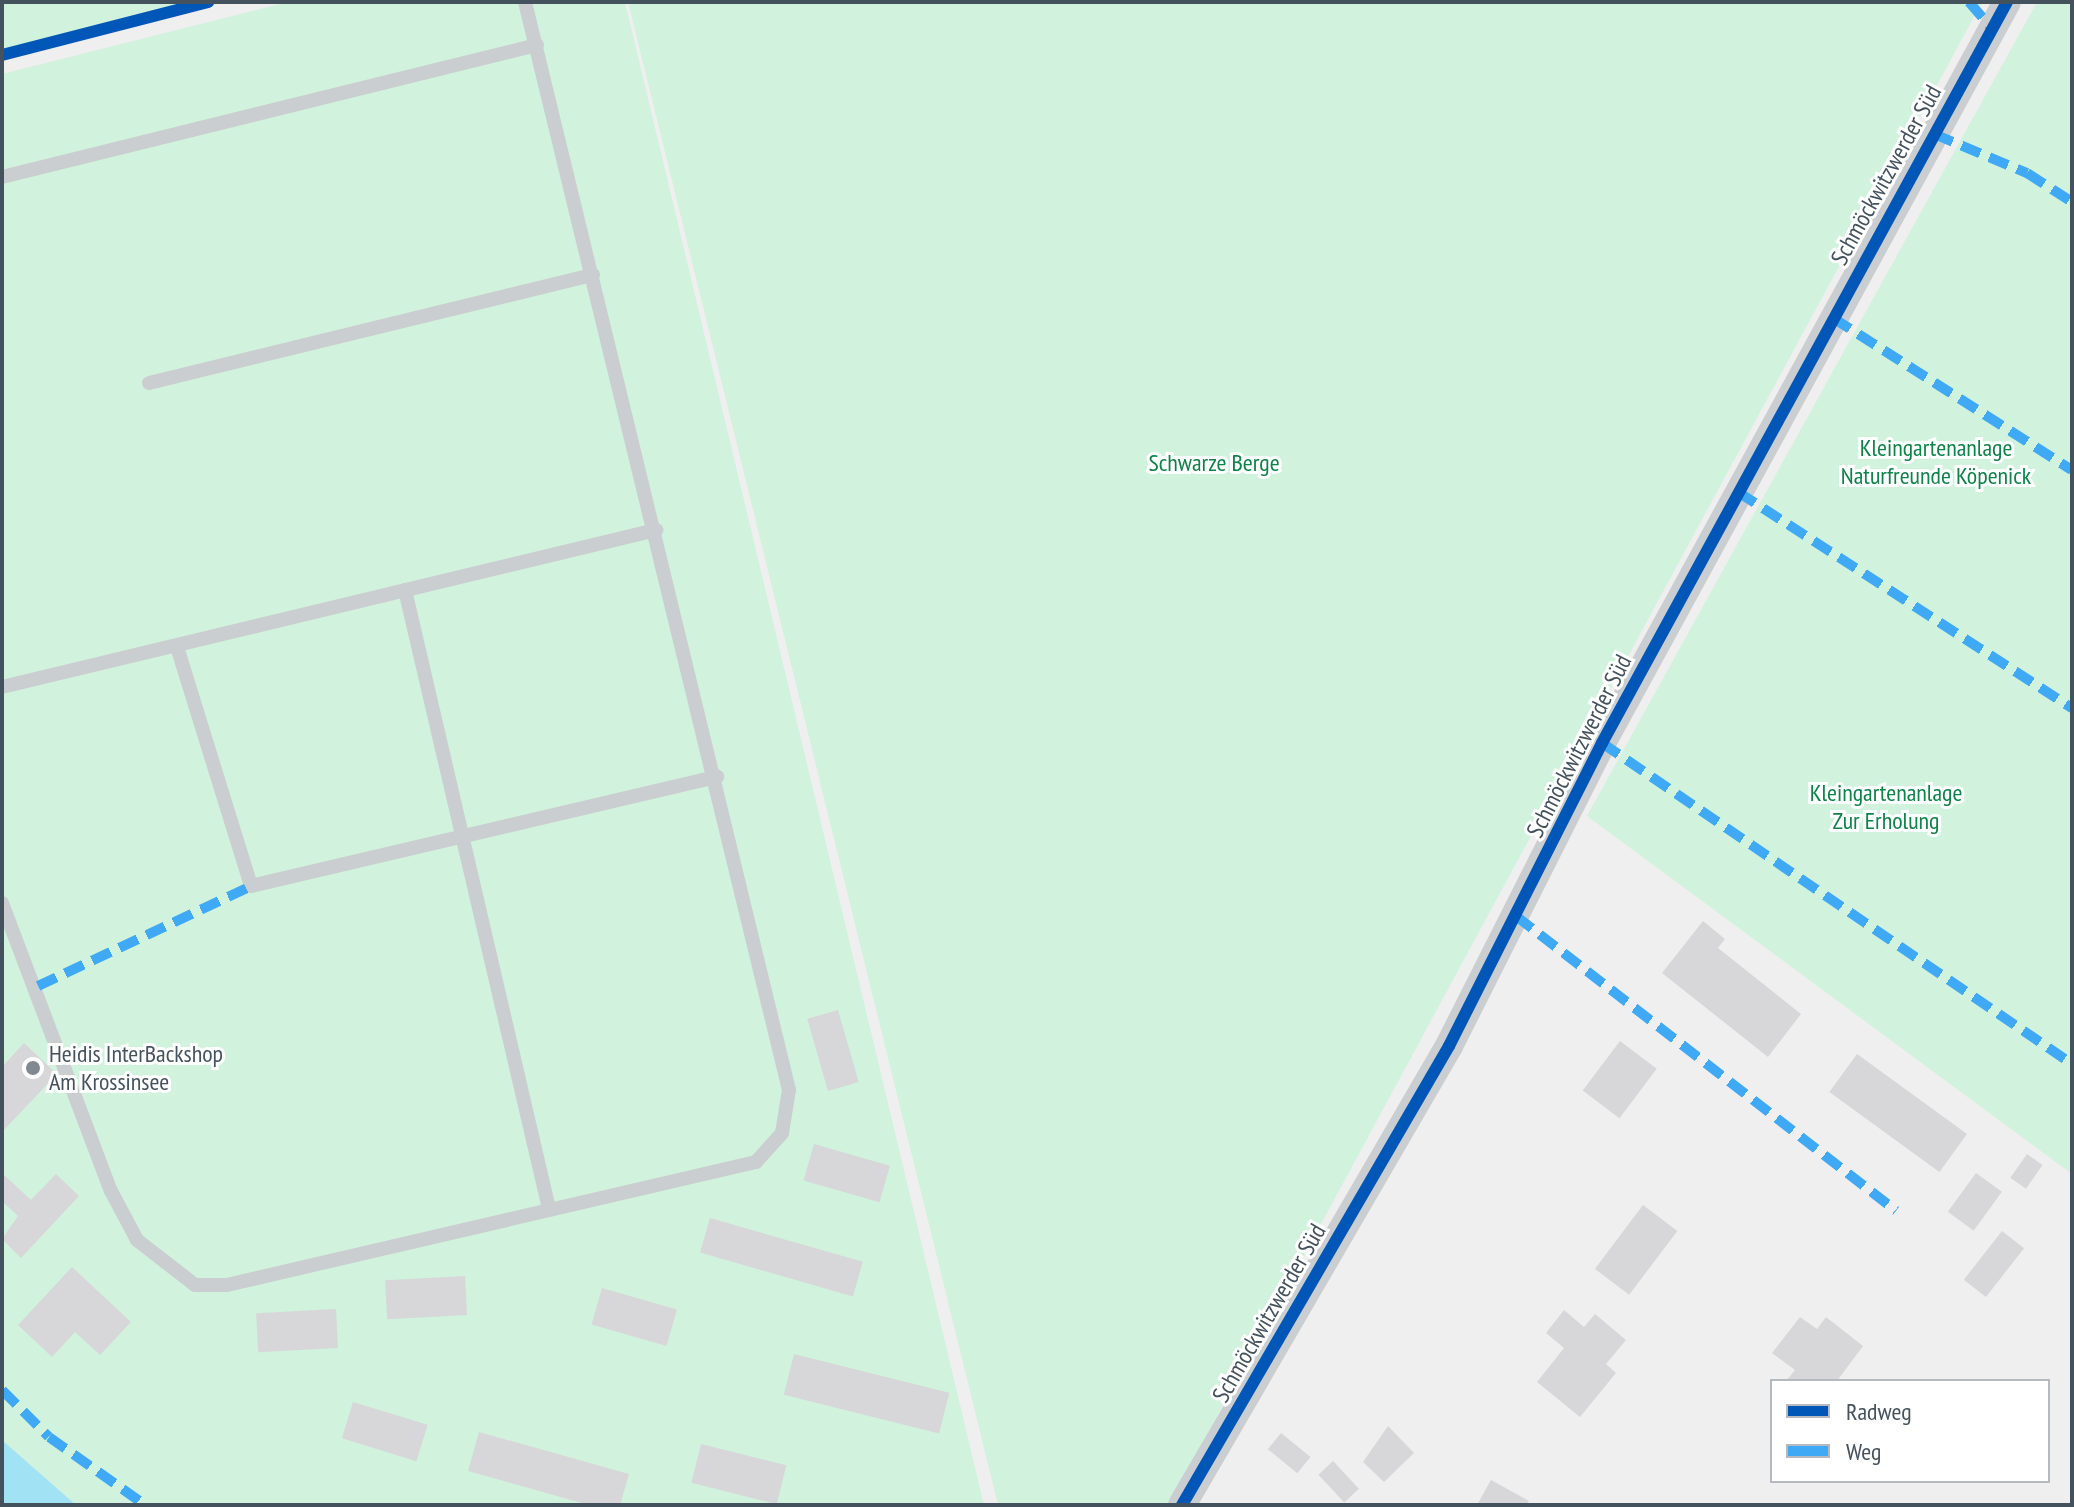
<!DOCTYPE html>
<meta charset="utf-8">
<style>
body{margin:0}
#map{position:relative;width:2074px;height:1507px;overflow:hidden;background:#f0efef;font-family:"PT Sans Narrow",sans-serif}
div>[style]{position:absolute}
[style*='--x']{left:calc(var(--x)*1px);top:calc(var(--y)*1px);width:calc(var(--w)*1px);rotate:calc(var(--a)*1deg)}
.green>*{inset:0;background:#d1f2dd}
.water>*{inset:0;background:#a1e3f5}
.building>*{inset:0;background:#d7d7d9;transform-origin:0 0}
.service>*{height:14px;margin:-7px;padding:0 7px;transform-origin:7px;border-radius:7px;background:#cbced0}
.minor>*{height:28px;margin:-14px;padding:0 14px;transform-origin:14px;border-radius:14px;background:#cbced0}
.quiet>*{height:10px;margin-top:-5px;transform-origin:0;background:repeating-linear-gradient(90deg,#3fa9f5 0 20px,transparent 0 30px)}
.cycleway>*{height:12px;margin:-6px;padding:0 6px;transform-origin:6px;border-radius:6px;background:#0057b8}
.dots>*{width:22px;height:22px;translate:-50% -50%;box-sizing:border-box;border:4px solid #fff;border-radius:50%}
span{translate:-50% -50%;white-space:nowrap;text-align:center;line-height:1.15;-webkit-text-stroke:6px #fff;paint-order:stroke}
.street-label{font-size:24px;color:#44525e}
.park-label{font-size:24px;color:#0c8347}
.poi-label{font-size:24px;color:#44525e}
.left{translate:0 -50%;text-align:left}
.frame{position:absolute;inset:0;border:4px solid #44525e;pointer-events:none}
.legend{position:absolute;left:1770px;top:1379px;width:280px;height:104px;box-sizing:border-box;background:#fff;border:2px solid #b4babf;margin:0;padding:10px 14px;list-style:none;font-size:24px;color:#44525e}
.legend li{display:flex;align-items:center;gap:16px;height:40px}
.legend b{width:40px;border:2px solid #b4babf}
</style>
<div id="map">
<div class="green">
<div style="clip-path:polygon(2px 2px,191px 2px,2px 50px)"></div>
<div style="clip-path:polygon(288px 2px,625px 2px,984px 1505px,76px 1505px,2px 1440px,2px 74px)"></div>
<div style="clip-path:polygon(628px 2px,1982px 2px,1169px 1505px,998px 1505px)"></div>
<div style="clip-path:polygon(2037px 2px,2072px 2px,2072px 1174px,1587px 816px)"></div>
</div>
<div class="water">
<div style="clip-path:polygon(2px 1440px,76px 1505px,2px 1505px)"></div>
</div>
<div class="building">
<div style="clip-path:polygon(1703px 921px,1725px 939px,1718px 948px,1801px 1014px,1768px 1057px,1662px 973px)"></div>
<div style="left:838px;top:1010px;width:75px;height:32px;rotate:74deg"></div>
<div style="left:1620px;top:1041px;width:46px;height:62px;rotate:37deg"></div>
<div style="clip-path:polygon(24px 1043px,57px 1074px,2px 1132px,2px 1067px)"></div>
<div style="left:1857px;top:1054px;width:136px;height:47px;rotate:36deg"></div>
<div style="left:814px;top:1144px;width:79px;height:38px;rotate:16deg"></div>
<div style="left:2027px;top:1154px;width:19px;height:29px;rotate:35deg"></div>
<div style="clip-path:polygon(2px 1173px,31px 1200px,56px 1174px,79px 1196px,21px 1258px,2px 1239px,18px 1216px,2px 1201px)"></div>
<div style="left:1976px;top:1173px;width:32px;height:48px;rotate:36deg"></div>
<div style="left:1643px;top:1205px;width:43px;height:80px;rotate:37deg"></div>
<div style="left:710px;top:1218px;width:159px;height:36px;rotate:16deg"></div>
<div style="left:2002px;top:1231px;width:28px;height:62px;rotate:38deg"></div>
<div style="clip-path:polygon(72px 1267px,131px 1322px,100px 1355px,75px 1332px,52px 1357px,18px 1325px)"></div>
<div style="left:465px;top:1276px;width:39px;height:80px;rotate:87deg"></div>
<div style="left:602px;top:1288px;width:78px;height:38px;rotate:16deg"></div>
<div style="left:336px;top:1309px;width:39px;height:80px;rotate:87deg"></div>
<div style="clip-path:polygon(1564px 1310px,1584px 1327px,1595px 1314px,1626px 1340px,1606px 1364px,1616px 1373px,1580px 1417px,1537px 1382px,1564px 1348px,1546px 1333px)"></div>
<div style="clip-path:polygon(1800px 1317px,1817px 1329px,1826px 1317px,1863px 1346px,1837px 1381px,1786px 1381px,1795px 1370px,1772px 1353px)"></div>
<div style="left:794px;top:1354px;width:160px;height:42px;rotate:14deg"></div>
<div style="left:353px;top:1402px;width:78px;height:38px;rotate:17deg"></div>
<div style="clip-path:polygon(1388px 1426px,1414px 1453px,1384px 1482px,1363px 1462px)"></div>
<div style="clip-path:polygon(479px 1432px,629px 1474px,620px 1505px,589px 1505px,468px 1471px)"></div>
<div style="left:1281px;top:1433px;width:38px;height:21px;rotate:39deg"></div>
<div style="left:701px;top:1444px;width:88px;height:40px;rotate:14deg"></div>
<div style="left:1333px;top:1461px;width:38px;height:20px;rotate:47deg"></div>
<div style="clip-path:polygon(1491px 1480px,1529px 1501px,1526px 1505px,1477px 1505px)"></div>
</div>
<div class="service">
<div style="--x:2;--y:177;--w:551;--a:-13.86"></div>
<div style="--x:149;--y:383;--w:457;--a:-13.7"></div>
<div style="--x:405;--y:590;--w:636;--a:76.9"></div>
<div style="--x:178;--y:650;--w:247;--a:72.8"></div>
<div style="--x:251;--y:886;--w:479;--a:-13.2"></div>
<div style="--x:2;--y:687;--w:673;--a:-13.5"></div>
<div style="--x:2;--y:903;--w:308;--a:69.3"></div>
<div style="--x:111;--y:1191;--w:55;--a:62"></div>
<div style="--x:137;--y:1240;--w:73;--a:37.8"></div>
<div style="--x:195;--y:1285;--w:32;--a:0"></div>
<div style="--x:227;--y:1285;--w:543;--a:-13.09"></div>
<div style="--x:756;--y:1162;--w:39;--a:-48"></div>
<div style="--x:782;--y:1133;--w:44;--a:-80.8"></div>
<div style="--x:789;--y:1090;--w:1120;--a:-103.64"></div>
</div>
<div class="minor">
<div style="--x:1182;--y:1505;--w:531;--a:-59.81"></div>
<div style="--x:1449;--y:1046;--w:339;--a:-63.2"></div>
<div style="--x:1602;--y:743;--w:844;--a:-61.34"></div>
</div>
<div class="quiet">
<div style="--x:1969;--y:2;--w:35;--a:49"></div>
<div style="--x:1934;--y:134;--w:101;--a:22.8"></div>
<div style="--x:2027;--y:173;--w:54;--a:32.8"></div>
<div style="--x:1833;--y:318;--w:283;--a:32.5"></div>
<div style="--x:1738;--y:492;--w:398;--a:32.9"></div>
<div style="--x:1602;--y:743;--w:569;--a:34.33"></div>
<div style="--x:1516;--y:916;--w:481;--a:37.8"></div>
<div style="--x:38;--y:986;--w:235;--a:-25.1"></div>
<div style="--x:2;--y:1390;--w:66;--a:45"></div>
<div style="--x:49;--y:1437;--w:118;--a:35.3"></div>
</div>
<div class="cycleway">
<div style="--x:2;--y:55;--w:213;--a:-14.4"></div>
<div style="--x:1182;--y:1505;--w:531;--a:-59.81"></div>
<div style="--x:1449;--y:1046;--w:339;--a:-63.2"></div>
<div style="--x:1602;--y:743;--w:844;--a:-61.34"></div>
</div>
<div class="dots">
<div style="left:33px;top:1068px;background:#808991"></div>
</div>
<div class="street-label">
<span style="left:1886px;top:175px;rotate:-61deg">Schmöckwitzwerder Süd</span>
<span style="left:1579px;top:746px;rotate:-63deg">Schmöckwitzwerder Süd</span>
<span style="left:1269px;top:1313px;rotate:-60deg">Schmöckwitzwerder Süd</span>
</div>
<div class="park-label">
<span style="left:1936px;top:462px">Kleingartenanlage<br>Naturfreunde Köpenick</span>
<span style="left:1214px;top:463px">Schwarze Berge</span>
<span style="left:1886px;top:807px">Kleingartenanlage<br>Zur Erholung</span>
</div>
<div class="poi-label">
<span class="left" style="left:49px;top:1068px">Heidis InterBackshop<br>Am Krossinsee</span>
</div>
<div class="frame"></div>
<ul class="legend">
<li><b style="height:10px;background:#0057b8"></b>Radweg</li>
<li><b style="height:10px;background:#3fa9f5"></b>Weg</li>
</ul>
</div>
